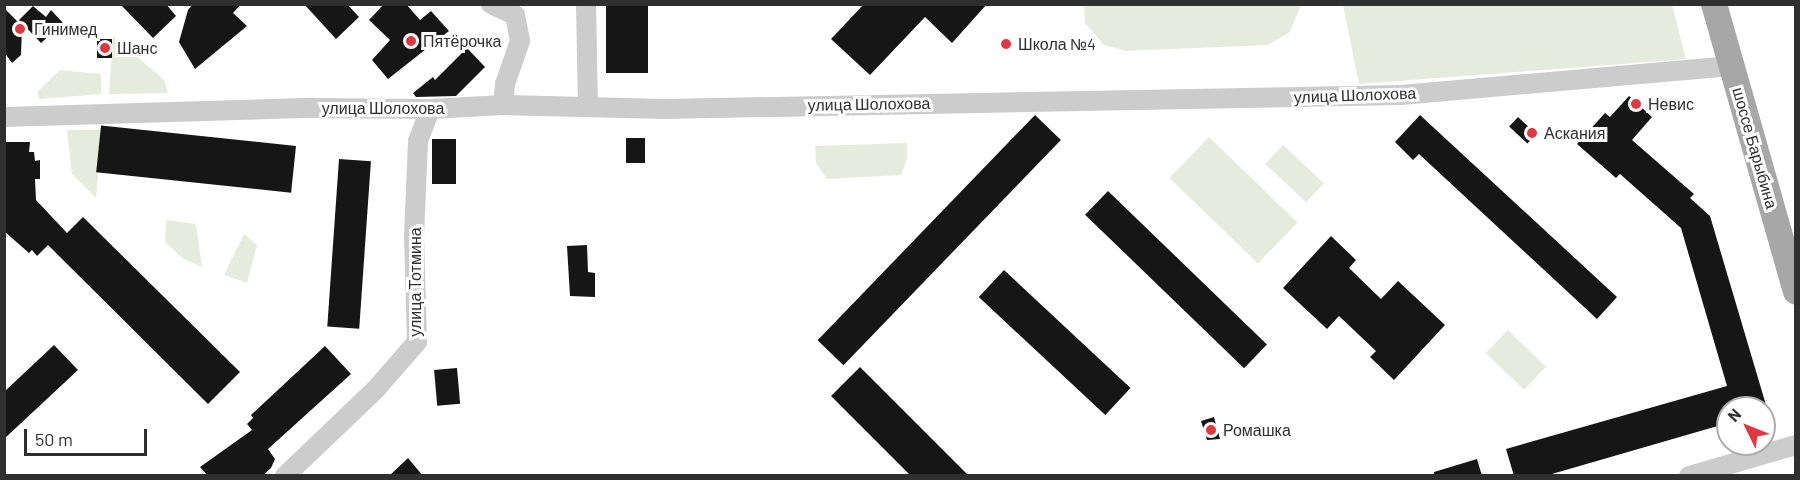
<!DOCTYPE html>
<meta charset="utf-8">
<style>
body{margin:0}
#map{position:relative;width:1800px;height:480px;overflow:hidden;background:#fff;font-family:Barlow,sans-serif}
div>[style]{position:absolute}
[style*='--x']{left:calc(var(--x)*1px);top:calc(var(--y)*1px);width:calc(var(--w)*1px);rotate:calc(var(--a)*1deg)}
.green>*{inset:0;background:#e5ecde;transform-origin:0 0}
.building>*{inset:0;background:#161616;transform-origin:0 0}
.minor>*{height:20px;margin:-10px;padding:0 10px;transform-origin:10px;border-radius:10px;background:#ccc}
.major>*{height:26px;margin:-13px;padding:0 13px;transform-origin:13px;border-radius:13px;background:#a7a7a7}
.dots>*{width:16px;height:16px;translate:-50% -50%;box-sizing:border-box;border:3px solid #fff;border-radius:50%}
span{translate:-50% -50%;white-space:nowrap;text-align:center;line-height:1.15;-webkit-text-stroke:6px #fff;paint-order:stroke}
.poi-label{font-size:16px;color:#2f2f2f}
.left{translate:0 -50%;text-align:left}
.street-label{font-size:16px;color:#2f2f2f}
.frame{position:absolute;inset:0;border:6px solid #2f2f2f;pointer-events:none}
.north{position:absolute;left:1716px;top:396px;width:60px;height:60px;box-sizing:border-box;background:#fff;border:2px solid #acacac;border-radius:50%;rotate:313deg;font-size:16px;font-weight:700;line-height:24px;text-align:center;color:#2f2f2f}
.north::after{content:'';display:block;margin:auto;width:21px;height:27px;background:#de3943;clip-path:polygon(50% 0,100% 100%,50% 72%,0 100%)}
.scale{position:absolute;left:24px;top:429px;width:123px;height:27px;box-sizing:border-box;border:3px solid #2f2f2f;border-top:0;padding-left:8px;font-size:18px;line-height:21px;white-space:nowrap;color:#2f2f2f;-webkit-text-stroke:4px #fff;paint-order:stroke}
</style>
<div id="map">
<div class="green">
<div style="clip-path:polygon(1301px 4px,1290px 32px,1268px 45px,1126px 51px,1104px 45px,1085px 23px,1084px 5px)"></div>
<div style="clip-path:polygon(1343px 5px,1672px 5px,1686px 59px,1359px 84px)"></div>
<div style="clip-path:polygon(113px 36px,164px 80px,168px 93px,109px 94px)"></div>
<div style="clip-path:polygon(60px 70px,101px 74px,101px 94px,39px 99px,37px 92px)"></div>
<div style="clip-path:polygon(67px 130px,102px 130px,96px 198px,72px 174px)"></div>
<div style="left:1209px;top:137px;width:123px;height:57px;rotate:44deg"></div>
<div style="clip-path:polygon(907px 143px,907px 159px,901px 175px,827px 179px,816px 163px,815px 146px)"></div>
<div style="left:1283px;top:145px;width:56px;height:26px;rotate:43deg"></div>
<div style="clip-path:polygon(166px 220px,196px 224px,202px 267px,182px 258px,165px 242px)"></div>
<div style="clip-path:polygon(244px 234px,257px 245px,247px 283px,224px 275px)"></div>
<div style="left:1508px;top:330px;width:53px;height:32px;rotate:44deg"></div>
</div>
<div class="building">
<div style="clip-path:polygon(120px 4px,166px 4px,176px 16px,153px 38px)"></div>
<div style="clip-path:polygon(193px 4px,241px 4px,233px 13px,247px 26px,195px 69px,179px 42px,188px 10px)"></div>
<div style="clip-path:polygon(304px 4px,347px 4px,359px 17px,336px 39px)"></div>
<div style="clip-path:polygon(384px 4px,406px 4px,420px 20px,431px 11px,449px 31px,388px 79px,372px 60px,390px 40px,369px 20px)"></div>
<div style="left:606px;top:4px;width:42px;height:69px"></div>
<div style="clip-path:polygon(864px 4px,987px 4px,952px 43px,925px 17px,870px 75px,831px 39px)"></div>
<div style="clip-path:polygon(33px 6px,46px 17px,51px 10px,63px 23px,41px 43px,19px 20px)"></div>
<div style="clip-path:polygon(4px 8px,22px 26px,21px 55px,12px 63px,4px 52px)"></div>
<div style="left:97px;top:39px;width:15px;height:19px"></div>
<div style="clip-path:polygon(467px 48px,485px 67px,456px 96px,416px 97px,413px 93px,433px 77px,435px 80px)"></div>
<div style="clip-path:polygon(1629px 96px,1652px 117px,1632px 140px,1694px 194px,1690px 198px,1710px 216px,1766px 405px,1756px 408px,1728px 408px,1728px 423px,1545px 476px,1514px 476px,1506px 449px,1727px 386px,1681px 228px,1620px 174px,1616px 178px,1577px 144px,1605px 113px,1610px 117px)"></div>
<div style="left:1035px;top:115px;width:36px;height:313px;rotate:44deg"></div>
<div style="clip-path:polygon(1420px 115px,1617px 297px,1597px 319px,1419px 154px,1413px 160px,1395px 142px)"></div>
<div style="left:1518px;top:117px;width:25px;height:13px;rotate:43deg"></div>
<div style="left:626px;top:138px;width:19px;height:25px"></div>
<div style="left:432px;top:139px;width:24px;height:45px"></div>
<div style="clip-path:polygon(4px 142px,30px 142px,29px 152px,34px 152px,35px 161px,40px 160px,40px 179px,35px 179px,36px 200px,67px 233px,83px 217px,240px 372px,208px 404px,48px 245px,37px 256px,32px 250px,29px 253px,4px 231px)"></div>
<div style="left:296px;top:146px;width:47px;height:196px;rotate:96deg"></div>
<div style="left:339px;top:159px;width:32px;height:168px;rotate:4deg"></div>
<div style="left:1108px;top:191px;width:221px;height:33px;rotate:44deg"></div>
<div style="clip-path:polygon(1331px 236px,1356px 260px,1349px 268px,1381px 299px,1398px 281px,1445px 325px,1394px 380px,1370px 357px,1376px 351px,1339px 316px,1327px 329px,1283px 288px)"></div>
<div style="clip-path:polygon(587px 245px,588px 272px,595px 273px,595px 297px,570px 296px,567px 246px)"></div>
<div style="left:1004px;top:270px;width:173px;height:37px;rotate:43deg"></div>
<div style="clip-path:polygon(54px 345px,78px 370px,4px 439px,4px 392px)"></div>
<div style="clip-path:polygon(325px 346px,351px 374px,268px 449px,275px 459px,271px 468px,262px 476px,208px 476px,200px 467px,252px 430px,247px 424px,253px 418px,251px 415px)"></div>
<div style="clip-path:polygon(860px 367px,969px 476px,911px 476px,831px 396px)"></div>
<div style="left:457px;top:368px;width:36px;height:23px;rotate:85deg"></div>
<div style="clip-path:polygon(1214px 417px,1220px 439px,1207px 440px,1201px 421px)"></div>
<div style="clip-path:polygon(408px 458px,423px 476px,389px 476px)"></div>
<div style="clip-path:polygon(1477px 459px,1482px 476px,1434px 476px,1434px 472px)"></div>
</div>
<div class="minor">
<div style="--x:491;--y:4;--w:26;--a:25"></div>
<div style="--x:515;--y:15;--w:26;--a:79"></div>
<div style="--x:520;--y:41;--w:46;--a:109.2"></div>
<div style="--x:505;--y:84;--w:21;--a:95"></div>
<div style="--x:586;--y:4;--w:103;--a:88.9"></div>
<div style="--x:4;--y:117;--w:309;--a:-1.7"></div>
<div style="--x:313;--y:108;--w:117;--a:0.5"></div>
<div style="--x:430;--y:109;--w:73;--a:-3.1"></div>
<div style="--x:503;--y:105;--w:162;--a:1.4"></div>
<div style="--x:665;--y:109;--w:736;--a:-1.09"></div>
<div style="--x:1401;--y:95;--w:332;--a:-5"></div>
<div style="--x:285;--y:476;--w:126;--a:-43.7"></div>
<div style="--x:376;--y:389;--w:62;--a:-48.9"></div>
<div style="--x:417;--y:342;--w:105;--a:-91.6"></div>
<div style="--x:414;--y:237;--w:96;--a:-87.6"></div>
<div style="--x:418;--y:141;--w:34;--a:-69"></div>
<div style="--x:1689;--y:476;--w:111;--a:-16.2"></div>
</div>
<div class="major">
<div style="--x:1714;--y:4;--w:299;--a:74.1"></div>
</div>
<div class="dots">
<div style="left:20px;top:29px;background:#de3943"></div>
<div style="left:411px;top:41px;background:#de3943"></div>
<div style="left:1006px;top:44px;background:#de3943"></div>
<div style="left:105px;top:48px;background:#de3943"></div>
<div style="left:1636px;top:104px;background:#de3943"></div>
<div style="left:1532px;top:133px;background:#de3943"></div>
<div style="left:1211px;top:430px;background:#de3943"></div>
</div>
<div class="poi-label">
<span class="left" style="left:34px;top:29px">Гинимед</span>
<span class="left" style="left:423px;top:41px">Пятёрочка</span>
<span class="left" style="left:1018px;top:44px">Школа №4</span>
<span class="left" style="left:117px;top:48px">Шанс</span>
<span class="left" style="left:1648px;top:104px">Невис</span>
<span class="left" style="left:1544px;top:133px">Аскания</span>
<span class="left" style="left:1223px;top:430px">Ромашка</span>
</div>
<div class="street-label">
<span style="left:1355px;top:95px;rotate:-2deg">улица Шолохова</span>
<span style="left:869px;top:104px;rotate:-1deg">улица Шолохова</span>
<span style="left:383px;top:108px">улица Шолохова</span>
<span style="left:1755px;top:148px;rotate:74deg">шоссе Барыбина</span>
<span style="left:415px;top:282px;rotate:-90deg">улица Тотмина</span>
</div>
<div class="frame"></div>
<div class="north">N</div>
<div class="scale">50 m</div>
</div>
